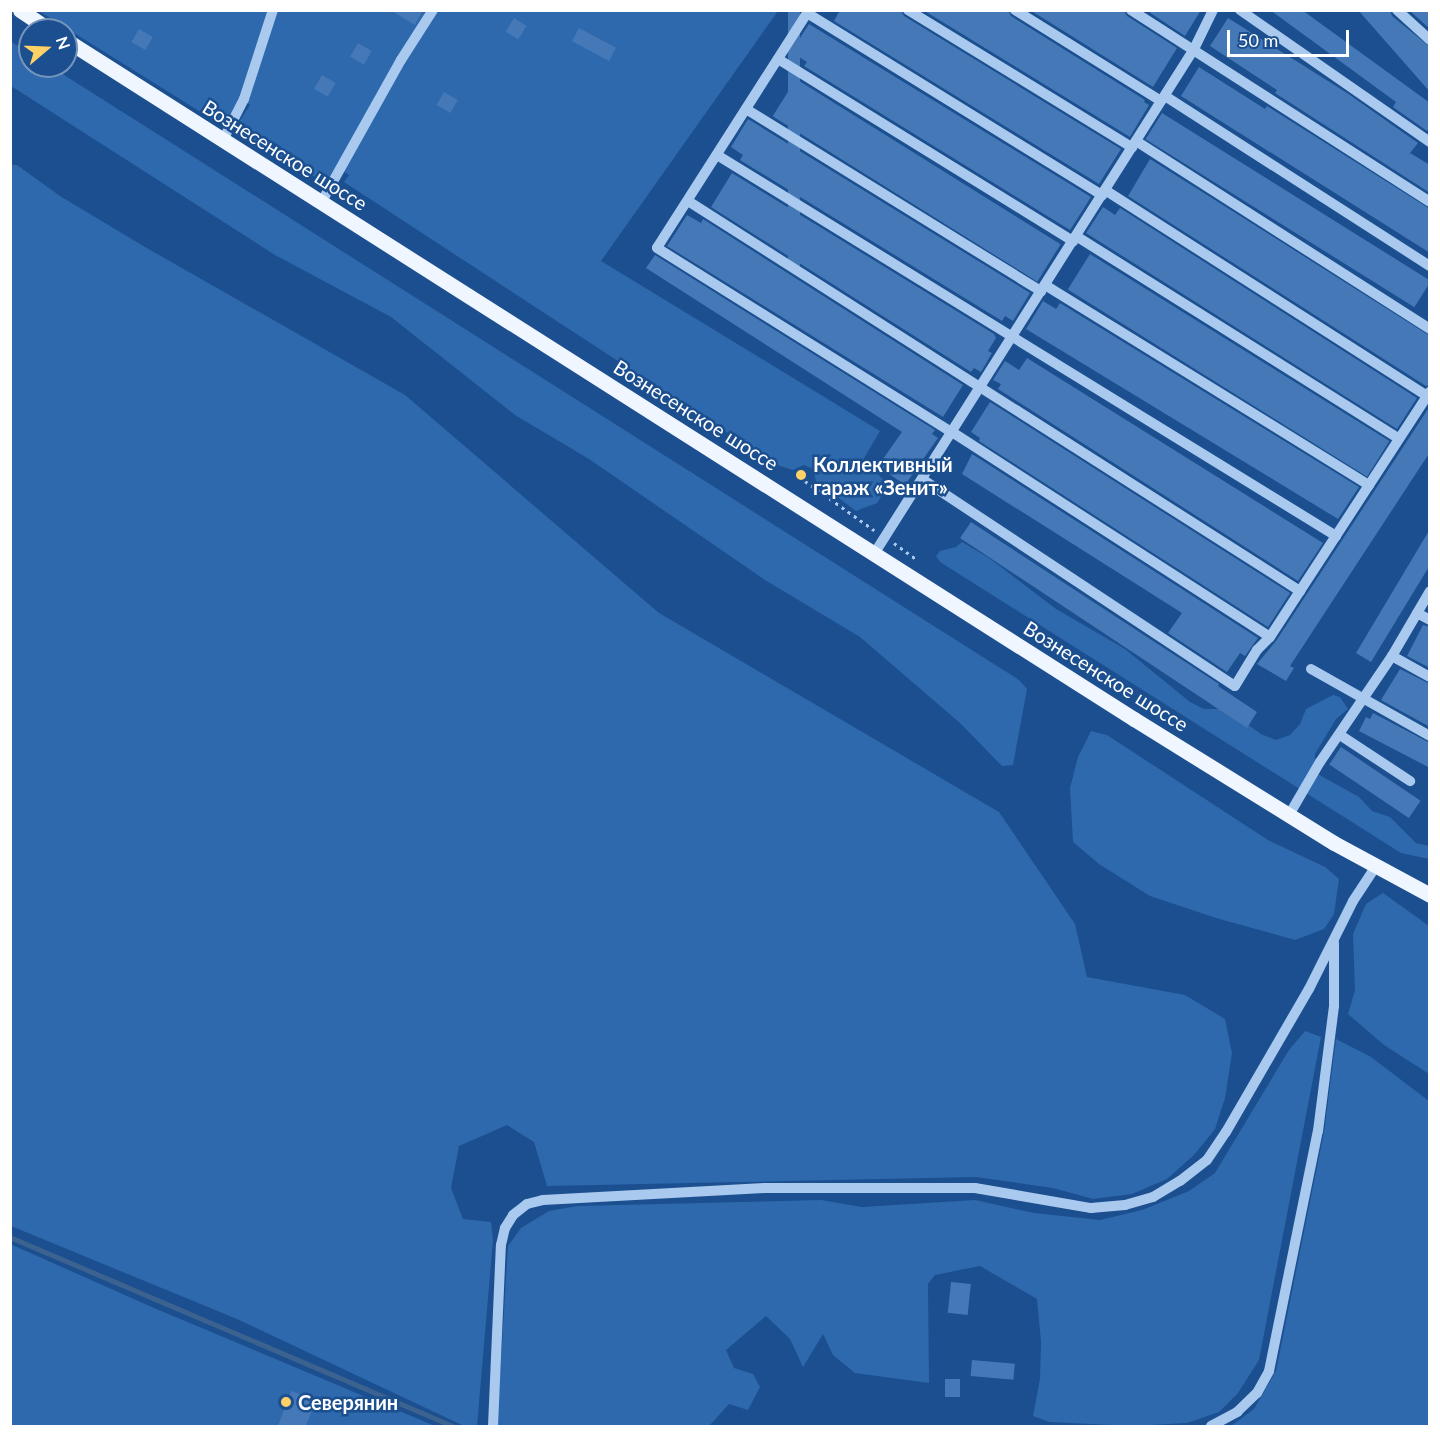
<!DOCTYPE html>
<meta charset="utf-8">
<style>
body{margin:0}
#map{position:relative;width:1440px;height:1437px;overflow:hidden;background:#1b4f8f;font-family:Lato,sans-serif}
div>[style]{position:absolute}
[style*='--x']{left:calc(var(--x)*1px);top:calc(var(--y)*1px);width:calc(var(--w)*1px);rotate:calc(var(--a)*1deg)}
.green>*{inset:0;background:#2e69ad}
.stream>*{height:4.5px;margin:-2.25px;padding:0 2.25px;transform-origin:2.25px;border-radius:2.25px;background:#3c6290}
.building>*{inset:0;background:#4478b7;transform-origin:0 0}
.path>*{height:3px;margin-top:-1.5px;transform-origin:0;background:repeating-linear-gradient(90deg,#a9c9ee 0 3px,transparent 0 7.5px)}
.minor>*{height:10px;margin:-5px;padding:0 5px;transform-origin:5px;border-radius:5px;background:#a9c9ee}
.major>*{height:15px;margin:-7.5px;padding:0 7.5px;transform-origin:7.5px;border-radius:7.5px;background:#f0f6ff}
.dots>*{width:16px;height:16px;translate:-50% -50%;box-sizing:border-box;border:3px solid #1b4f8f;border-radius:50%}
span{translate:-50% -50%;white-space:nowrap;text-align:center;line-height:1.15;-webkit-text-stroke:5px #1b4f8f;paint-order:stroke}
.street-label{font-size:20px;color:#fff}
.poi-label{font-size:20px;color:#fff;font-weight:700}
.left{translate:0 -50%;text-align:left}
.frame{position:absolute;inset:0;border:12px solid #fff;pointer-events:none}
.north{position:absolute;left:18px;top:18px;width:60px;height:60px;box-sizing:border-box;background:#1b4f8f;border:2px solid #7695bc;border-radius:50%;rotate:71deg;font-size:16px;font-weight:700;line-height:24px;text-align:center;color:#fff}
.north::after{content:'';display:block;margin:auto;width:21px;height:27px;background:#ffd166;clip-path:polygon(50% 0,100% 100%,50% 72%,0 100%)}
.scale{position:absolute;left:1227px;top:30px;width:122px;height:27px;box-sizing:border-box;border:3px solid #fff;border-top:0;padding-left:8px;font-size:18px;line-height:21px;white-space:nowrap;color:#fff;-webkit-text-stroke:4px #1b4f8f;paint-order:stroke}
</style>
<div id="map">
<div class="green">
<div style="clip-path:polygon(39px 11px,778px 11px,601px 261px,880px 431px,863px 460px,889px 485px,877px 503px,856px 511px,816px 481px,813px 469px,804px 465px,793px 470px,777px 465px,344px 182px,349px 175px,337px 167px,330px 178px,322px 181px,243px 136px,238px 129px,239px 122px,250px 105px,240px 99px,223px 126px)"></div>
<div style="clip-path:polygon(10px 41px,30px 53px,30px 66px,50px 66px,1019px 680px,1027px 689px,1013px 765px,1002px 766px,960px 723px,860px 637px,765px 580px,589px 459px,515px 415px,391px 317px,275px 255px,11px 86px)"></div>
<div style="clip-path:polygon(11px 165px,17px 165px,60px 196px,145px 247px,405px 395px,659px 613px,999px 812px,1075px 924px,1087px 977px,1185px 995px,1225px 1019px,1232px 1053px,1225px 1098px,1215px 1129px,1194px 1155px,1167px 1179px,1132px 1194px,1093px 1199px,1053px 1188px,976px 1177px,547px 1186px,534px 1142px,507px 1125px,459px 1146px,451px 1188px,463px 1219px,491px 1222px,493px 1240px,477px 1426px,464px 1426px,237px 1319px,11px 1226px)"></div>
<div style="clip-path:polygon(962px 542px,989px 558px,1056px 609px,1125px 649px,1190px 702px,1204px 709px,1220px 709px,1234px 715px,1261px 734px,1276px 740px,1290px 735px,1300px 724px,1306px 709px,1333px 695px,1340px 697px,1348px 709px,1336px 719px,1315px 754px,1314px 772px,1359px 797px,1372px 811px,1390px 817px,1416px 843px,1429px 846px,1429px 859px,1401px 853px,940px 562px,936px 556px,940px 551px,956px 547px)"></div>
<div style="clip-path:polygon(1091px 731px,1107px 735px,1268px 840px,1325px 867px,1339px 879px,1334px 914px,1324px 929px,1295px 940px,1216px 918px,1150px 896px,1099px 864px,1073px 842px,1070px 788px,1078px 757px)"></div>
<div style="clip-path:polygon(1383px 893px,1429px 926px,1429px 1074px,1384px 1045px,1348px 1014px,1355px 990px,1353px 934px,1366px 904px)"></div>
<div style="clip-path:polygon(1305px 1031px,1321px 1037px,1259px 1360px,1238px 1393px,1219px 1412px,1187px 1423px,1133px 1426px,1049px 1422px,1033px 1416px,1040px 1379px,1041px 1342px,1037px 1299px,980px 1266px,935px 1275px,928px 1284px,929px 1383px,855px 1373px,833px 1355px,823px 1334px,803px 1367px,790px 1339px,766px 1316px,726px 1350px,734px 1368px,753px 1374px,760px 1387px,748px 1410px,729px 1404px,709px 1426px,497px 1426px,508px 1246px,521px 1228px,549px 1211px,577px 1206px,821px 1200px,862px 1207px,975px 1200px,1034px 1213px,1100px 1220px,1142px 1210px,1189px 1191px,1215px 1173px,1289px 1050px)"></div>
<div style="clip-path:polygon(1336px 1039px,1371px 1057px,1429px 1101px,1429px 1426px,1231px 1426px,1254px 1409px,1276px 1371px,1324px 1132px)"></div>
<div style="clip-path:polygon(10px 1244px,154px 1308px,435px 1426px,11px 1426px)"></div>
</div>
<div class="stream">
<div style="--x:10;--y:1237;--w:483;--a:23.1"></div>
</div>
<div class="building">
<div style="clip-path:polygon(390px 10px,423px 10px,415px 25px)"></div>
<div style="left:788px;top:10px;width:12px;height:256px"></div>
<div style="clip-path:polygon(840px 10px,901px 10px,904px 16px,1121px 149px,1099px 184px,834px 21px)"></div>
<div style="clip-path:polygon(923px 10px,1008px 10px,1011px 16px,1145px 100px,1144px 102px,1149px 105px,1130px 137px)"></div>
<div style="clip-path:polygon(1030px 10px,1124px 10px,1127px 16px,1177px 48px,1153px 87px)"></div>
<div style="clip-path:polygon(1146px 10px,1201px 10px,1185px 36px)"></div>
<div style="clip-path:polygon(1270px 10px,1302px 10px,1430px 103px,1430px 127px,1427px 131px,1393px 107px,1396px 102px)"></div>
<div style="clip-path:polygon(1358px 10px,1390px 10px,1392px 16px,1430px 47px,1430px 92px)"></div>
<div style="clip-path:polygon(1409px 10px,1430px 10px,1430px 29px)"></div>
<div style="left:514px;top:18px;width:15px;height:16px;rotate:32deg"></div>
<div style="clip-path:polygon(1228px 18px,1347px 93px,1418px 143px,1410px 153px,1430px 165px,1430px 193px,1275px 93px,1277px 90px,1210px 46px)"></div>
<div style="clip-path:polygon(809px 24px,1091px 197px,1072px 227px,1070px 230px,804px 66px,807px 62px,791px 52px)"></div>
<div style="left:579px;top:28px;width:42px;height:15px;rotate:28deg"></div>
<div style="left:139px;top:29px;width:16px;height:15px;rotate:30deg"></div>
<div style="left:358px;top:43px;width:16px;height:16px;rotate:30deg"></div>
<div style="clip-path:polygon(1199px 67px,1265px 109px,1267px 106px,1430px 209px,1430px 253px,1181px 96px)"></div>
<div style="left:322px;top:75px;width:16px;height:16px;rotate:30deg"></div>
<div style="left:796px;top:79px;width:312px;height:44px;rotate:32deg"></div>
<div style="left:444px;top:92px;width:16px;height:15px;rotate:30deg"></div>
<div style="left:1162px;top:113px;width:317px;height:31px;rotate:32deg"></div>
<div style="clip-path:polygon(748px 119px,1030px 293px,1013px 321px,1005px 316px,1002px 321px,740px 160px,743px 155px,731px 147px)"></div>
<div style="clip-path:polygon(1150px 159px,1430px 336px,1430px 385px,1426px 386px,1128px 196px)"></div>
<div style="clip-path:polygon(732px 173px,994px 334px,996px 338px,988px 351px,992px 353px,981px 372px,974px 368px,971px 372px,711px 207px)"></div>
<div style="clip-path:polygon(1103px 207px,1115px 215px,1120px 208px,1417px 398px,1397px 429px,1086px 233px)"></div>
<div style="clip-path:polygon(687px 215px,701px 223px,703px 219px,963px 385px,943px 417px,667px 246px)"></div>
<div style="left:1090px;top:254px;width:353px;height:42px;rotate:32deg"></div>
<div style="clip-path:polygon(655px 255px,935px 430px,932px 434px,938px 438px,905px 485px,878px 466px,902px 432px,646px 268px)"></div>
<div style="clip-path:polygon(1043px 301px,1056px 309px,1060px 303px,1359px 487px,1338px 519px,1026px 329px)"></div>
<div style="clip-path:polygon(1027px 358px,1323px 543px,1298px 581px,998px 389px,1001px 384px,993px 380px,1005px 361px,1019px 370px)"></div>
<div style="clip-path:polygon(990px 402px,1290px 593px,1268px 627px,979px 441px,980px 438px,971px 432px)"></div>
<div style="clip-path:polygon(1430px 406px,1430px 452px,1290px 666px,1294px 668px,1286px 681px,1257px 664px,1276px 641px)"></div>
<div style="clip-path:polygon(972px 454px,1258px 638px,1245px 656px,1240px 653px,1227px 672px,1168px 633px,1182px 613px,962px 474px)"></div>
<div style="clip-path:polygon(971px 522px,1219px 684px,1218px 686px,1257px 712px,1247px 728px,960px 538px)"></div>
<div style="clip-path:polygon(1430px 529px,1430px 565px,1371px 662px,1356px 653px)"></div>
<div style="clip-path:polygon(1423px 625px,1430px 627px,1430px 668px,1407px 656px)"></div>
<div style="clip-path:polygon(1400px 669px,1430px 684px,1430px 727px,1381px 700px)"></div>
<div style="clip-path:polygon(1373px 713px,1430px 743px,1430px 768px,1359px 731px,1366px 717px,1370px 719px)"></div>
<div style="left:1341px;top:747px;width:96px;height:21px;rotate:34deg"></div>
<div style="left:951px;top:1282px;width:20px;height:31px;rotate:6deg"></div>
<div style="left:972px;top:1360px;width:43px;height:16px;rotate:5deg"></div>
<div style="left:945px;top:1379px;width:15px;height:18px"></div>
<div style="clip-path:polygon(291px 1391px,316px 1400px,306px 1426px,278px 1426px)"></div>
</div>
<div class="path">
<div style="--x:805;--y:481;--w:85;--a:35.4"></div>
<div style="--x:894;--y:543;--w:26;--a:36"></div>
</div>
<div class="minor">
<div style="--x:809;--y:10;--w:282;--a:122.6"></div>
<div style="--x:657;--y:248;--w:348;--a:32"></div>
<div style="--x:952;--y:432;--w:378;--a:32.8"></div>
<div style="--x:908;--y:10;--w:263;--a:31.5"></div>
<div style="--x:1015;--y:10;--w:172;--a:31.9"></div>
<div style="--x:1131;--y:10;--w:355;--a:32.7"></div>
<div style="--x:1240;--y:10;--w:231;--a:34.8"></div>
<div style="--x:1397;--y:10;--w:45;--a:42.3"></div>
<div style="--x:807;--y:13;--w:347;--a:31.7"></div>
<div style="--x:778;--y:59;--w:347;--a:31.7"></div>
<div style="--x:1165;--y:96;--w:315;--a:32.7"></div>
<div style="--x:746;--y:109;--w:347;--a:31.7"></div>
<div style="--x:223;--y:140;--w:46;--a:-62.9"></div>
<div style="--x:244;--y:99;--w:94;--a:-72"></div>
<div style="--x:1136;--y:141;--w:349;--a:32.6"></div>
<div style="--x:717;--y:155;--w:727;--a:31.61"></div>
<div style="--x:1105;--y:190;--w:382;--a:32.6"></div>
<div style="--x:688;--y:201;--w:726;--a:32.51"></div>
<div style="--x:321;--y:203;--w:164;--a:-60.8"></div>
<div style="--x:401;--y:60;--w:59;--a:-57.4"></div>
<div style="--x:1076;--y:236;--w:381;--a:32.1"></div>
<div style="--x:1045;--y:285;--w:381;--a:31.7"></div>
<div style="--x:922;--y:479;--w:375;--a:33.5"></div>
<div style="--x:1235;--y:686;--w:42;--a:-58.6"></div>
<div style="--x:1257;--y:650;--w:18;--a:-45"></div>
<div style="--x:1270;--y:637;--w:293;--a:-56.9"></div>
<div style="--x:874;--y:554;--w:598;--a:-57.64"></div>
<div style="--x:1194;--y:49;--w:43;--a:-64"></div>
<div style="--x:1417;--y:613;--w:15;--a:28"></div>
<div style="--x:1392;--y:656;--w:43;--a:28.9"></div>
<div style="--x:1311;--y:669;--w:137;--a:29.4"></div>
<div style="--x:1340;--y:735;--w:84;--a:33.3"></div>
<div style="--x:1289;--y:815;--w:61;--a:-59.7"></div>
<div style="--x:1320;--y:762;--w:128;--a:-55.8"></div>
<div style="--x:1392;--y:656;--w:75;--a:-59.7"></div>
<div style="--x:493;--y:1426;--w:181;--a:-87.5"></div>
<div style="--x:501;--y:1245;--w:17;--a:-77"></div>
<div style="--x:505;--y:1228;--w:15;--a:-58"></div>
<div style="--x:513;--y:1215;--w:18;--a:-38"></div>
<div style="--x:527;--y:1204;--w:16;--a:-14"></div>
<div style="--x:543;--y:1200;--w:222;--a:-3.1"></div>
<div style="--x:765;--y:1188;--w:210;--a:0"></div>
<div style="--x:975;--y:1188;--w:118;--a:9.8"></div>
<div style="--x:1091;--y:1208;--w:34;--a:-5"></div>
<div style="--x:1125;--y:1205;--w:29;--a:-16"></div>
<div style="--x:1153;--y:1197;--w:31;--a:-31"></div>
<div style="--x:1180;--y:1181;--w:34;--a:-38"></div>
<div style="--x:1207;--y:1160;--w:34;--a:-56"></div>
<div style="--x:1226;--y:1132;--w:165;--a:-59.9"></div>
<div style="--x:1309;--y:989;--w:98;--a:-63.4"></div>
<div style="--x:1353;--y:901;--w:42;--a:-56.7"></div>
<div style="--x:1211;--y:1426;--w:30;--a:-28"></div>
<div style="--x:1237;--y:1412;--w:28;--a:-44"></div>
<div style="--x:1257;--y:1393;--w:25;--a:-61"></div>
<div style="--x:1269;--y:1371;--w:245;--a:-78.5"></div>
<div style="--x:1318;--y:1131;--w:126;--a:-82.7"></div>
<div style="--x:1334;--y:1006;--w:63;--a:-90"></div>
</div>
<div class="major">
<div style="--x:20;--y:10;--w:36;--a:34"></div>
<div style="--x:66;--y:40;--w:1266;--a:32.45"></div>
<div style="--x:1134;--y:719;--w:235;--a:31.8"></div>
<div style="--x:1334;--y:843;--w:109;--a:28.4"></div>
</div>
<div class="dots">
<div style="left:801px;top:475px;background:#ffd166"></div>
<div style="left:286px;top:1402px;background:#ffd166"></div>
</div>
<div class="street-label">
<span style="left:285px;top:155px;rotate:32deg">Вознесенское шоссе</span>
<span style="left:696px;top:415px;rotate:32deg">Вознесенское шоссе</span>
<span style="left:1106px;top:676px;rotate:32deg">Вознесенское шоссе</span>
</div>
<div class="poi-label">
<span class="left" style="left:813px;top:476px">Коллективный<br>гараж «Зенит»</span>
<span class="left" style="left:298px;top:1402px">Северянин</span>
</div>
<div class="frame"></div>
<div class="north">N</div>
<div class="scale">50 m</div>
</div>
